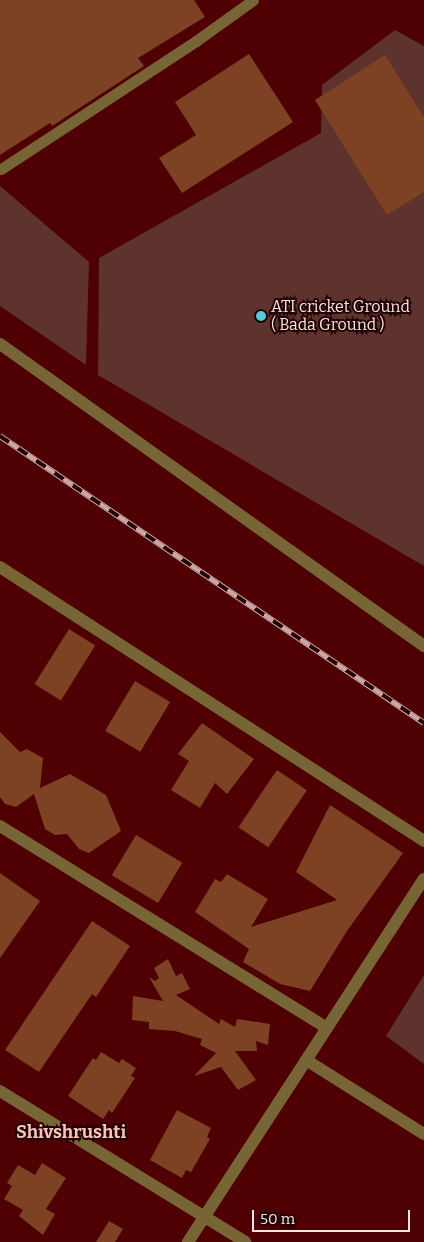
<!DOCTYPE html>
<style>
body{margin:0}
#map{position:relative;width:424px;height:1242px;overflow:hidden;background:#4e0003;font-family:Bitter,serif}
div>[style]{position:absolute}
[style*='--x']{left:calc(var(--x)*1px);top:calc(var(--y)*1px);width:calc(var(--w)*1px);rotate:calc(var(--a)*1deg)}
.green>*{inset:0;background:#5e322d}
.building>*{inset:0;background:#7d4223;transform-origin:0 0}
.lane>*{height:11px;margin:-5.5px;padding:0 5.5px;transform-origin:5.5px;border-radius:5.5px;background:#786536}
.street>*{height:12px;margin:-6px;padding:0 6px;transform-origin:6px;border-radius:6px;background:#786536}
.rail>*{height:5.5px;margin-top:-2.75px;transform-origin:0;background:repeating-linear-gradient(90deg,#210303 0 11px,#cba8a6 0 22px);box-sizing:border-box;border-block:1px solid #cba8a6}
.dots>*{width:14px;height:14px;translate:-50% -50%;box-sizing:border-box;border:2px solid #210303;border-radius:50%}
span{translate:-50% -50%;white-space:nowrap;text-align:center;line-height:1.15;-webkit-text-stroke:4px #210303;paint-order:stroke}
.poi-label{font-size:16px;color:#f9e6e3}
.left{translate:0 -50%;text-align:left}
.neighbourhood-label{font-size:18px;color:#fac2ba;font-weight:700}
.scale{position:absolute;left:252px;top:1210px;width:158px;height:22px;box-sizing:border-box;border:2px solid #f9e6e3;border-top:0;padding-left:6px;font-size:15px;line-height:18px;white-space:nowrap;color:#f9e6e3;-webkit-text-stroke:4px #210303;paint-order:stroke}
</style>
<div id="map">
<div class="green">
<div style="clip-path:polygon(395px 30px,424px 46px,424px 566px,98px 375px,99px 258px,321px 133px,322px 85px)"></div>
<div style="clip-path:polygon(0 186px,89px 262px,86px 365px,0 306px)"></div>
<div style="clip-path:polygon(424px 975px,424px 1064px,386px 1036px)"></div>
</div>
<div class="building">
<div style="clip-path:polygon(0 0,194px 0,205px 17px,138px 58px,144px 66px,52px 126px,50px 123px,0 155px)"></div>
<div style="clip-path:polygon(249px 54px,293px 122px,182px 193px,159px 158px,196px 135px,175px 102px)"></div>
<div style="clip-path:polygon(385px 55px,424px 117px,424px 192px,387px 215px,315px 100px)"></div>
<div style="left:69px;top:629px;width:31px;height:65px;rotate:32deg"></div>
<div style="left:135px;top:681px;width:41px;height:58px;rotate:31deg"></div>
<div style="clip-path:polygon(202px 723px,254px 759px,227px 794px,215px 783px,200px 808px,171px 790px,189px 761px,178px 754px)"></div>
<div style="clip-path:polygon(0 732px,20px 752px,27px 749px,43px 758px,40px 788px,70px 774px,106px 795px,121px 831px,89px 853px,79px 849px,67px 834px,55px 835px,45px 829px,34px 794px,16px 807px,5px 804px,0 797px)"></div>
<div style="left:277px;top:770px;width:36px;height:69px;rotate:34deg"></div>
<div style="clip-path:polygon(330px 805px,403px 853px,347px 931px,310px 991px,280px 984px,243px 962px,249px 949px,195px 912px,215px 879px,221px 882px,227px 874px,268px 899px,251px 927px,337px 900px,296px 872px)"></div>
<div style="left:136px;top:835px;width:54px;height:47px;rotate:31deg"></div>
<div style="clip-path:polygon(0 873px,40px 901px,0 958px)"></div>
<div style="clip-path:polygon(92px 921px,130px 946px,96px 997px,92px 994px,39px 1072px,5px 1050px)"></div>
<div style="clip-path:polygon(168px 959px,176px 976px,182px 973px,190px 989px,176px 995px,219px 1024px,221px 1019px,235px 1027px,237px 1019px,270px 1024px,268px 1045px,256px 1041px,257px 1051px,235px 1051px,256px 1080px,238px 1090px,221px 1067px,194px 1076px,216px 1053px,200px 1045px,202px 1039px,175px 1031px,149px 1029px,149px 1022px,132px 1020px,133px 996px,163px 1001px,149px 977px,155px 981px,159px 978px,154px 968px)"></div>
<div style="clip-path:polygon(101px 1052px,119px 1063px,122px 1059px,136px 1068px,131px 1076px,135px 1078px,112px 1113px,109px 1110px,103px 1119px,68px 1096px,93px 1058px,96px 1060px)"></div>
<div style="clip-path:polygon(177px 1110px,211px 1128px,207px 1137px,210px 1139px,191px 1172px,186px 1170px,182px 1178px,150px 1160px)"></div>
<div style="clip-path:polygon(42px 1163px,66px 1178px,46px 1209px,55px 1214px,43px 1235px,19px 1216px,23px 1210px,4px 1199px,12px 1186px,7px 1183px,18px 1165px,35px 1175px)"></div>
<div style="clip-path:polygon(109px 1221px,123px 1229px,115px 1242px,96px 1242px)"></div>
</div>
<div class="lane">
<div style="--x:1;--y:169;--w:233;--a:-33.3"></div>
<div style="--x:196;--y:41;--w:70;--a:-35.7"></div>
</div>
<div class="street">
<div style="--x:0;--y:344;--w:521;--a:35.46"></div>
<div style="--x:0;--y:567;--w:505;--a:32.87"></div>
<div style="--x:0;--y:826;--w:384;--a:31.7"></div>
<div style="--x:306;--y:1060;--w:139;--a:32.1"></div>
<div style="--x:0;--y:1091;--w:288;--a:31.6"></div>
<div style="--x:188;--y:1242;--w:433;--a:-57"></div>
</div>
<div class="rail">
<div style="--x:0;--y:436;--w:512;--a:34.09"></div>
</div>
<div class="dots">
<div style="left:261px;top:316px;background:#53cbda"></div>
</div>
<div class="poi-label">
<span class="left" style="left:271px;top:316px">ATI cricket Ground<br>( Bada Ground )</span>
</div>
<div class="neighbourhood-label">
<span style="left:71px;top:1132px">Shivshrushti</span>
</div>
<div class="scale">50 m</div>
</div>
